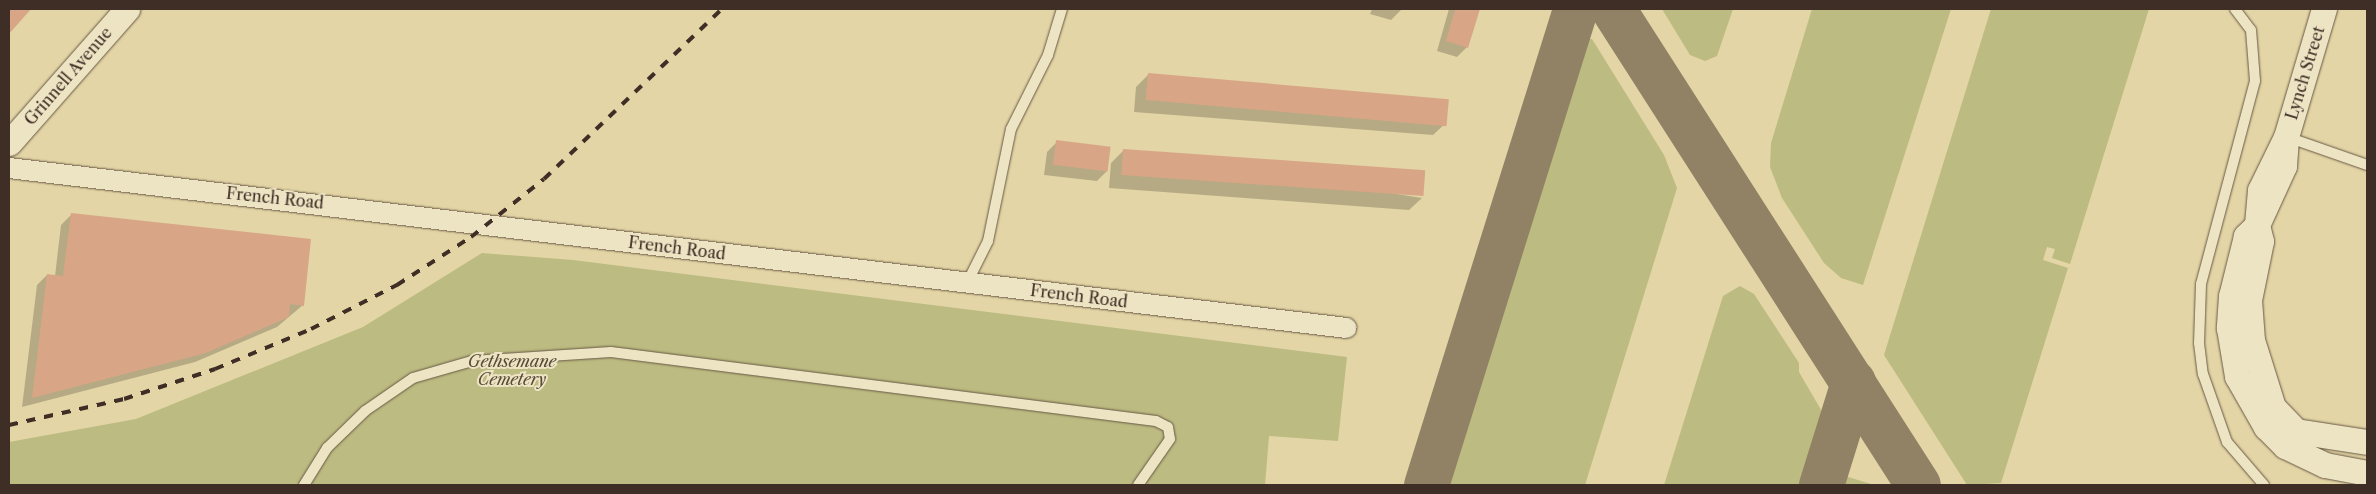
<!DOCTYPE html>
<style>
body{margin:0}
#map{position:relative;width:2376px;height:494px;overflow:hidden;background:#e3d5a5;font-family:"Libre Caslon Text",serif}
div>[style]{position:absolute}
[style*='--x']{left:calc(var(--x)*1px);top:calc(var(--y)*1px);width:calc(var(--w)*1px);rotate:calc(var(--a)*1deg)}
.green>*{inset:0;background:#bcbb81}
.shadow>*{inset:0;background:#0003}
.taxiway>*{height:45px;margin:-22.5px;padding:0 22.5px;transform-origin:22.5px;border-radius:22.5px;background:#918265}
.building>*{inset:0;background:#d8a686;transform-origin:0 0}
.roads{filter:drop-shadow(0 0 1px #685845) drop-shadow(0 0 1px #685845)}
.service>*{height:10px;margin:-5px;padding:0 5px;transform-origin:5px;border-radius:5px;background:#ede4c4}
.minor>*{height:20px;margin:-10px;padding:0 10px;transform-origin:10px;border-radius:10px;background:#ede4c4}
.tertiary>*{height:25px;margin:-12.5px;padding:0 12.5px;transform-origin:12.5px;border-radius:12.5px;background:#ede4c4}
.rail>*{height:4px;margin-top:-2px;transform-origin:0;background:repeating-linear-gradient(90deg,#3f2e25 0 9px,transparent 0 18px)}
span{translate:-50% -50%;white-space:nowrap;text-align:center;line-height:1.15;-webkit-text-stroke:4px #ede4c4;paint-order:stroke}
.street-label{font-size:16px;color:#3f2e25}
.park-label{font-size:16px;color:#584a37;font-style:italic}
.frame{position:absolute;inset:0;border:10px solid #3f2e25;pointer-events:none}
</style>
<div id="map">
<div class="green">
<div style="clip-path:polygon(1662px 9px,1733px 9px,1717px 56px,1705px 61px,1690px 55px)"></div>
<div style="clip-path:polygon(1812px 9px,1951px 9px,1863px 285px,1841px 278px,1824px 263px,1782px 198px,1770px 167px,1771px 143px)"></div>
<div style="clip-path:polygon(1991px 9px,2149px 9px,2070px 264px,2052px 258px,2055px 249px,2047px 247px,2043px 260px,2068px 268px,2001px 483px,1967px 485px,1884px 355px)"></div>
<div style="clip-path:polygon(1586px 39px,1592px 39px,1664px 155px,1677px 188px,1585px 485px,1446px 485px)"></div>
<div style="clip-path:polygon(482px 253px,573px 260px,1347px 357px,1338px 441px,1269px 436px,1265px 485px,9px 485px,9px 442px,136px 419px,363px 327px)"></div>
<div style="clip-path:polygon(1740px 286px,1754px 294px,1799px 363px,1799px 372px,1824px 415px,1802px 485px,1664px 485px,1723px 296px)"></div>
<div style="clip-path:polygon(1845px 476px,1871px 484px,1872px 485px,1842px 485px)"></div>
</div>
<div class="shadow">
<div style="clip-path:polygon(1372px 9px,1402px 9px,1391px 20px,1370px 14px)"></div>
<div style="clip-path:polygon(1449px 9px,1479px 9px,1467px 47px,1457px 57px,1437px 51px)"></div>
<div style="clip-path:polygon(1148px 75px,1446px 123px,1433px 135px,1134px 112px,1136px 87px)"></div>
<div style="clip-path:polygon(1057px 142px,1107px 171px,1097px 181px,1044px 175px,1047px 152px)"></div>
<div style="clip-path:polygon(1124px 150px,1422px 198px,1409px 210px,1109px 188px,1111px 163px)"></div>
<div style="clip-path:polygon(71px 215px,303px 305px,277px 327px,195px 362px,22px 407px,37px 285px,47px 275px,55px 276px,61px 225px)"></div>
</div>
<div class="taxiway">
<div style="--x:1613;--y:9;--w:565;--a:57.35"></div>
<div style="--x:1426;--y:485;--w:499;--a:-72.6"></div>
<div style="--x:1821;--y:485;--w:108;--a:-72.7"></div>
</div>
<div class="building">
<div style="clip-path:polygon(9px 9px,31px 9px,9px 34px)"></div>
<div style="clip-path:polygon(1455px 9px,1480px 9px,1468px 48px,1446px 41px)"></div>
<div style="left:1148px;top:73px;width:302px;height:27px;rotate:5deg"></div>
<div style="left:1056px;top:140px;width:55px;height:25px;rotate:7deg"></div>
<div style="left:1123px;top:149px;width:303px;height:26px;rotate:4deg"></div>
<div style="clip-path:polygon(71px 213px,311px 239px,304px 306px,290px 304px,289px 317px,206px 353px,32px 398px,47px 274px,63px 276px)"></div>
</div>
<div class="roads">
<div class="service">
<div style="--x:2235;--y:9;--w:26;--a:53"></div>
<div style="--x:2251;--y:30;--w:51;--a:85.5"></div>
<div style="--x:2255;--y:81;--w:210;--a:104.9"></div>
<div style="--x:2201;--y:284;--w:59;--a:91.9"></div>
<div style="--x:2199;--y:343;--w:31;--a:83"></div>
<div style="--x:2203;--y:374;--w:72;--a:70.6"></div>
<div style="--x:2227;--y:442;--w:57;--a:49.3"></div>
<div style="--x:2287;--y:137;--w:85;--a:19.3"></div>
<div style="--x:967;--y:283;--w:47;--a:-63.4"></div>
<div style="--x:988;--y:241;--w:114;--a:-78.4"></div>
<div style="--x:1011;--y:129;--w:83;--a:-63.4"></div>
<div style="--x:1048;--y:55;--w:48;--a:-73.1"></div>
<div style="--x:304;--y:485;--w:44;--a:-58.1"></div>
<div style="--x:327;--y:448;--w:53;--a:-44.2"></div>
<div style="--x:365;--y:411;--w:58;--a:-34.5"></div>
<div style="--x:413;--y:378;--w:61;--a:-16.1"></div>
<div style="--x:472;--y:361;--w:139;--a:-3.7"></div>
<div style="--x:611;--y:352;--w:549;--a:7.22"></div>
<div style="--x:1156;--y:421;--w:13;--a:27"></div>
<div style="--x:1168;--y:427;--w:12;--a:81"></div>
<div style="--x:1170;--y:439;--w:56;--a:124.8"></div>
</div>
<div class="minor">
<div style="--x:9;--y:168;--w:1347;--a:6.82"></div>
</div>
<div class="tertiary">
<div style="--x:2286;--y:137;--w:59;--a:116.1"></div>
<div style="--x:2260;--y:190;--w:35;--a:95"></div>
<div style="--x:2257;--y:225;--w:65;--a:-65.4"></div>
<div style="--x:2284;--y:166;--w:29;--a:-86"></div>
<div style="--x:2286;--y:137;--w:134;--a:-73.5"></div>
<div style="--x:9;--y:143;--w:179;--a:-48.6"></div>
<div style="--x:2367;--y:442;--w:72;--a:-171.2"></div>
<div style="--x:2296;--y:431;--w:33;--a:-134"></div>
<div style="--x:2273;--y:407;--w:70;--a:-107.4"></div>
<div style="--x:2252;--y:340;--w:40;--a:-94.3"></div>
<div style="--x:2249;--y:300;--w:60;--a:-78.5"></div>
<div style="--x:2261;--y:241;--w:16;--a:-104"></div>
<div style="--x:2257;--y:225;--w:16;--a:135"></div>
<div style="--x:2246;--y:236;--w:62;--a:104"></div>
<div style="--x:2231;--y:296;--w:32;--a:94"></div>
<div style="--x:2229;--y:328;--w:49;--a:80.5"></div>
<div style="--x:2237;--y:376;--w:59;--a:60.4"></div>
<div style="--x:2266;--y:427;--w:27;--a:45"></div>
<div style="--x:2285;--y:446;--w:44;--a:25.4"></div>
<div style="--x:2325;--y:465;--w:43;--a:10.8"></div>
</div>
</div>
<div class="rail">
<div style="--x:9;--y:425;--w:118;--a:-12.7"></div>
<div style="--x:124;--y:399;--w:96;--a:-18.2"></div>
<div style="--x:215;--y:369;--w:104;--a:-22.6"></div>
<div style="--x:311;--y:329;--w:97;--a:-27.1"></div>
<div style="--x:397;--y:285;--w:88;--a:-33"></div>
<div style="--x:471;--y:237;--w:93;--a:-38.5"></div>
<div style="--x:544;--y:179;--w:246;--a:-43.7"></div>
</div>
<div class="street-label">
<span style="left:2305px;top:73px;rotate:-73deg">Lynch Street</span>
<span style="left:68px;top:76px;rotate:-49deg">Grinnell Avenue</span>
<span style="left:275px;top:198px;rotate:6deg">French Road</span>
<span style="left:677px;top:248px;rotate:7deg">French Road</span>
<span style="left:1079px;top:296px;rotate:7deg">French Road</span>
</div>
<div class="park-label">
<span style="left:512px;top:370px">Gethsemane<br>Cemetery</span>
</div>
<div class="frame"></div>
</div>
